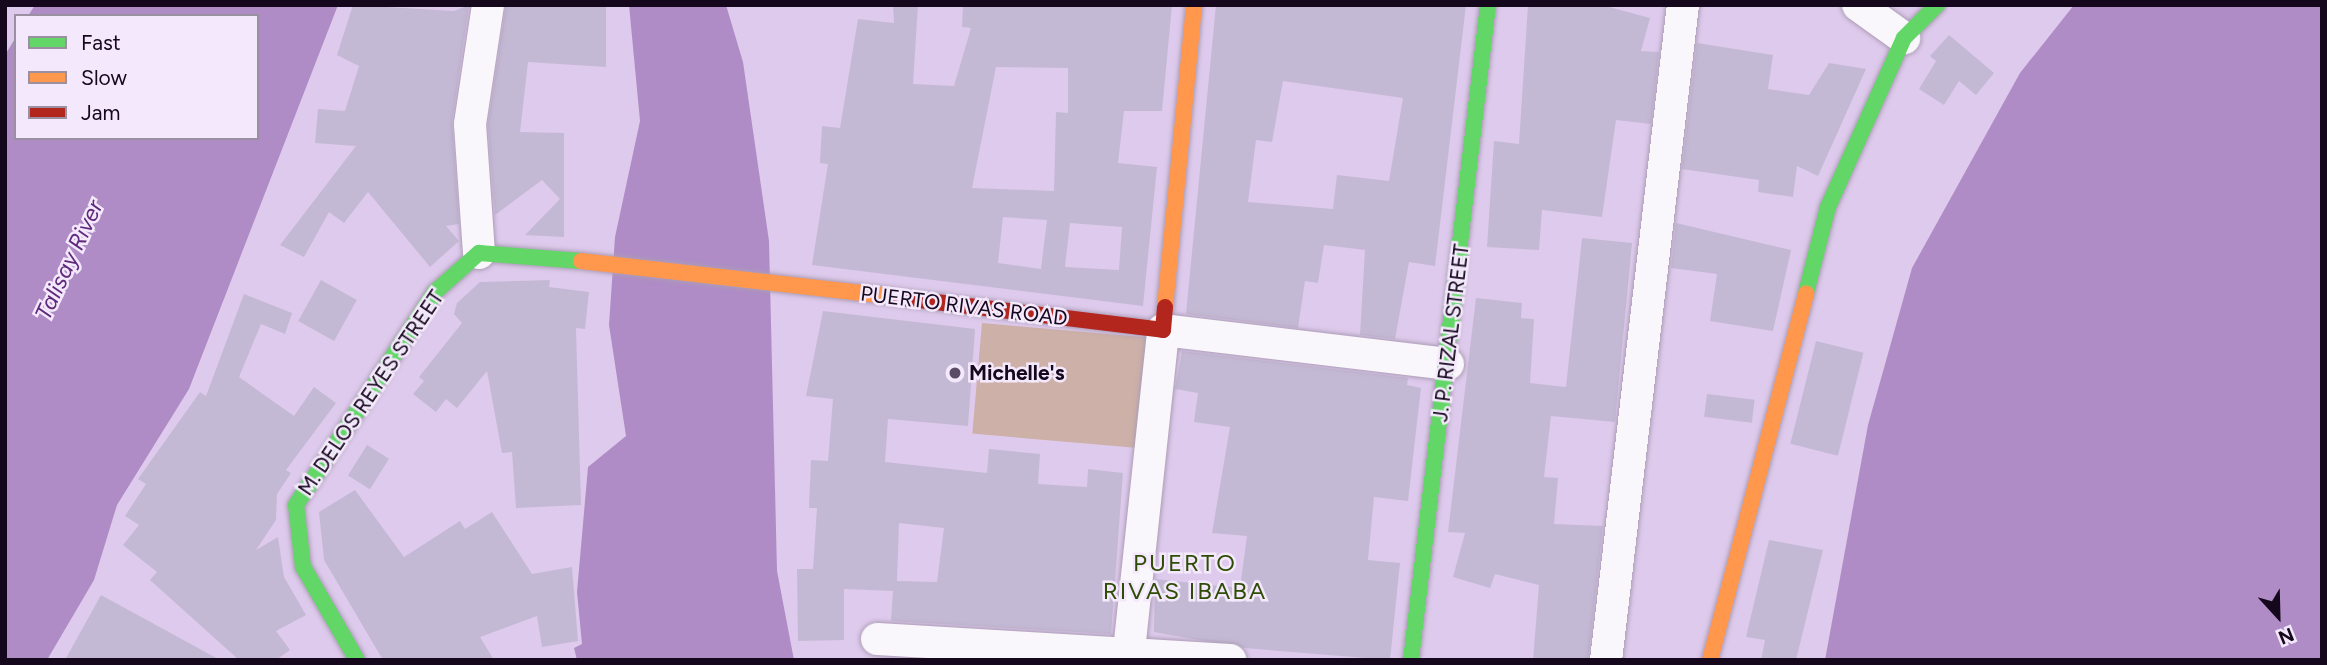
<!DOCTYPE html>
<style>
body{margin:0}
#map{position:relative;width:2327px;height:665px;overflow:hidden;background:#decaec;font-family:Figtree,sans-serif}
div>[style]{position:absolute}
[style*='--x']{left:calc(var(--x)*1px);top:calc(var(--y)*1px);width:calc(var(--w)*1px);rotate:calc(var(--a)*1deg)}
.green>*{inset:0;background:#cdb0a7;transform-origin:0 0}
.water>*{inset:0;background:#af8cc6}
.building>*{inset:0;background:#c4b9d4;transform-origin:0 0}
.roads{filter:drop-shadow(0 0 2px #ac9db7) drop-shadow(0 0 2px #ac9db7)}
.street>*{height:32px;margin:-16px;padding:0 16px;transform-origin:16px;border-radius:16px;background:#faf7fc}
.fast>*{height:16px;margin:-8px;padding:0 8px;transform-origin:8px;border-radius:8px;background:#63d668}
.slow>*{height:16px;margin:-8px;padding:0 8px;transform-origin:8px;border-radius:8px;background:#ff974d}
.jam>*{height:16px;margin:-8px;padding:0 8px;transform-origin:8px;border-radius:8px;background:#b3261e}
.dots>*{width:19px;height:19px;translate:-50% -50%;box-sizing:border-box;border:4px solid #f4e9fc;border-radius:50%}
span{translate:-50% -50%;white-space:nowrap;text-align:center;line-height:1.15;-webkit-text-stroke:5px #f4e9fc;paint-order:stroke}
.street-label{font-size:21px;color:#15071c}
.poi-label{font-size:21px;color:#15071c;font-weight:700}
.left{translate:0 -50%;text-align:left}
.water-label{font-size:23px;color:#5e297b;font-style:italic}
.quarter-label{font-size:24px;color:#2e4c06;letter-spacing:2px}
.frame{position:absolute;inset:0;border:7px solid #15071c;pointer-events:none}
.legend{position:absolute;left:14px;top:14px;width:245px;height:126px;box-sizing:border-box;background:#f4e9fc;border:2px solid #9b8fa2;margin:0;padding:9px 12px;list-style:none;font-size:21px;color:#15071c}
.legend li{display:flex;align-items:center;gap:14px;height:35px}
.legend b{width:35px;border:2px solid #9b8fa2}
.north{position:absolute;left:2243px;top:581px;width:70px;height:70px;-webkit-text-stroke:5px #f4e9fc;paint-order:stroke;rotate:158deg;font-size:19px;font-weight:700;line-height:28px;text-align:center;color:#15071c}
.north::after{content:'';display:block;margin:auto;width:24px;height:32px;background:#15071c;clip-path:polygon(50% 0,100% 100%,50% 72%,0 100%)}
</style>
<div id="map">
<div class="green">
<div style="left:982px;top:323px;width:175px;height:111px;rotate:5deg"></div>
</div>
<div class="water">
<div style="clip-path:polygon(35px 5px,338px 5px,189px 389px,117px 505px,94px 580px,47px 660px,5px 660px,5px 55px,16px 37px,16px 138px,257px 138px,257px 16px,28px 16px)"></div>
<div style="clip-path:polygon(629px 5px,726px 5px,743px 62px,769px 241px,777px 571px,794px 660px,577px 660px,574px 648px,582px 644px,577px 592px,588px 467px,626px 436px,609px 325px,615px 237px,640px 121px)"></div>
<div style="clip-path:polygon(2074px 5px,2322px 5px,2322px 660px,1825px 660px,1868px 425px,1912px 268px,2020px 73px)"></div>
</div>
<div class="building">
<div style="clip-path:polygon(353px 5px,454px 11px,469px 5px,452px 122px,459px 224px,446px 226px,459px 241px,430px 267px,368px 192px,344px 223px,329px 212px,304px 257px,280px 245px,356px 146px,315px 143px,318px 109px,345px 111px,359px 66px,337px 55px)"></div>
<div style="clip-path:polygon(506px 5px,606px 5px,606px 67px,528px 62px,520px 132px,564px 133px,564px 237px,525px 235px,560px 199px,542px 180px,495px 215px,488px 125px)"></div>
<div style="clip-path:polygon(evenodd,893px 5px,918px 5px,913px 84px,954px 86px,971px 28px,962px 27px,963px 5px,1172px 5px,1162px 111px,1124px 111px,1118px 163px,1157px 167px,1143px 306px,812px 265px,828px 164px,820px 163px,822px 126px,840px 128px,858px 19px,894px 23px,893px 5px,996px 67px,1068px 68px,1068px 113px,1056px 112px,1054px 191px,972px 188px,996px 67px,893px 5px,1003px 217px,1047px 220px,1041px 269px,998px 263px,1003px 217px,893px 5px,1070px 223px,1122px 227px,1119px 270px,1065px 267px,1070px 223px)"></div>
<div style="clip-path:polygon(evenodd,1216px 5px,1466px 5px,1435px 266px,1409px 262px,1395px 339px,1360px 335px,1365px 250px,1324px 245px,1318px 283px,1305px 281px,1298px 328px,1186px 314px,1216px 5px,1283px 81px,1403px 98px,1389px 181px,1337px 175px,1333px 209px,1248px 202px,1256px 140px,1272px 142px,1283px 81px)"></div>
<div style="clip-path:polygon(1528px 5px,1602px 5px,1650px 18px,1641px 51px,1659px 52px,1651px 124px,1616px 120px,1602px 217px,1542px 210px,1539px 250px,1487px 247px,1494px 141px,1519px 144px)"></div>
<div style="clip-path:polygon(1949px 35px,1994px 73px,1976px 95px,1959px 81px,1944px 105px,1919px 89px,1936px 61px,1930px 56px)"></div>
<div style="clip-path:polygon(1697px 43px,1773px 55px,1768px 89px,1809px 95px,1829px 63px,1866px 69px,1818px 176px,1797px 166px,1793px 197px,1758px 192px,1759px 180px,1682px 169px)"></div>
<div style="clip-path:polygon(1676px 223px,1791px 250px,1773px 331px,1710px 321px,1717px 274px,1671px 268px)"></div>
<div style="clip-path:polygon(1582px 238px,1632px 243px,1615px 422px,1551px 416px,1544px 477px,1558px 478px,1554px 524px,1603px 526px,1588px 660px,1533px 660px,1539px 585px,1495px 574px,1490px 588px,1453px 577px,1465px 533px,1448px 532px,1476px 298px,1522px 303px,1521px 318px,1534px 319px,1530px 383px,1566px 387px)"></div>
<div style="left:321px;top:280px;width:41px;height:47px;rotate:29deg"></div>
<div style="clip-path:polygon(550px 280px,549px 287px,589px 292px,585px 329px,576px 328px,581px 505px,516px 508px,512px 452px,502px 453px,487px 371px,457px 408px,446px 399px,436px 412px,413px 394px,424px 381px,419px 377px,462px 323px,454px 314px,457px 303px,480px 282px)"></div>
<div style="clip-path:polygon(244px 294px,292px 313px,285px 334px,261px 324px,239px 377px,294px 416px,314px 387px,336px 403px,286px 470px,291px 473px,277px 494px,276px 520px,256px 550px,278px 537px,284px 577px,306px 615px,276px 631px,290px 650px,276px 660px,239px 660px,150px 580px,157px 572px,123px 545px,139px 525px,125px 516px,146px 484px,138px 479px,200px 392px,206px 396px)"></div>
<div style="clip-path:polygon(evenodd,823px 311px,975px 329px,968px 426px,888px 419px,885px 462px,987px 473px,989px 449px,1040px 454px,1038px 484px,1087px 487px,1088px 469px,1123px 473px,1111px 634px,891px 621px,893px 591px,844px 589px,844px 640px,798px 641px,797px 569px,813px 569px,817px 508px,809px 508px,811px 460px,828px 461px,833px 399px,806px 396px,823px 311px,899px 523px,944px 528px,937px 582px,897px 581px,899px 523px)"></div>
<div style="left:1816px;top:341px;width:49px;height:106px;rotate:14deg"></div>
<div style="clip-path:polygon(1182px 351px,1408px 378px,1407px 385px,1421px 388px,1408px 501px,1374px 497px,1368px 560px,1400px 563px,1390px 660px,1244px 648px,1154px 632px,1155px 579px,1240px 588px,1247px 536px,1212px 533px,1230px 427px,1194px 422px,1198px 393px,1175px 389px)"></div>
<div style="left:1707px;top:394px;width:48px;height:23px;rotate:7deg"></div>
<div style="left:367px;top:445px;width:26px;height:36px;rotate:32deg"></div>
<div style="clip-path:polygon(355px 490px,404px 557px,460px 521px,465px 529px,492px 512px,532px 574px,572px 567px,578px 641px,542px 647px,537px 616px,480px 637px,494px 660px,383px 660px,324px 560px,319px 512px)"></div>
<div style="clip-path:polygon(1769px 540px,1823px 550px,1796px 660px,1761px 660px,1765px 640px,1746px 637px)"></div>
<div style="clip-path:polygon(101px 595px,220px 660px,65px 660px)"></div>
</div>
<div class="roads">
<div class="street">
<div style="--x:1858;--y:5;--w:57;--a:35.7"></div>
<div style="--x:479;--y:253;--w:129;--a:-94"></div>
<div style="--x:470;--y:124;--w:120;--a:-81.4"></div>
<div style="--x:877;--y:639;--w:354;--a:3.4"></div>
<div style="--x:1128;--y:660;--w:332;--a:-83.9"></div>
<div style="--x:1163;--y:330;--w:287;--a:6.8"></div>
<div style="--x:1606;--y:660;--w:660;--a:-83.3"></div>
</div>
<div class="fast">
<div style="--x:1806;--y:293;--w:89;--a:-75.7"></div>
<div style="--x:1828;--y:207;--w:185;--a:-65.8"></div>
<div style="--x:1904;--y:38;--w:47;--a:-45"></div>
<div style="--x:357;--y:660;--w:108;--a:-120.1"></div>
<div style="--x:303;--y:567;--w:62;--a:-96.4"></div>
<div style="--x:296;--y:505;--w:254;--a:-56.9"></div>
<div style="--x:435;--y:292;--w:59;--a:-41.6"></div>
<div style="--x:479;--y:253;--w:102;--a:4.5"></div>
<div style="--x:1411;--y:660;--w:660;--a:-83.3"></div>
</div>
<div class="slow">
<div style="--x:581;--y:261;--w:316;--a:6.5"></div>
<div style="--x:1165;--y:307;--w:303;--a:-84.5"></div>
<div style="--x:1710;--y:660;--w:379;--a:-75.3"></div>
</div>
<div class="jam">
<div style="--x:895;--y:297;--w:270;--a:7"></div>
<div style="--x:1163;--y:330;--w:23;--a:-85"></div>
</div>
</div>
<div class="dots">
<div style="left:955px;top:373px;background:#5b4b65"></div>
</div>
<div class="street-label">
<span style="left:964px;top:306px;rotate:7deg">PUERTO RIVAS ROAD</span>
<span style="left:1451px;top:333px;rotate:-83deg">J. P. RIZAL STREET</span>
<span style="left:371px;top:393px;rotate:-56deg">M. DELOS REYES STREET</span>
</div>
<div class="poi-label">
<span class="left" style="left:969px;top:373px">Michelle's</span>
</div>
<div class="water-label">
<span style="left:69px;top:260px;rotate:-65deg">Talisay River</span>
</div>
<div class="quarter-label">
<span style="left:1185px;top:577px">PUERTO<br>RIVAS IBABA</span>
</div>
<div class="frame"></div>
<ul class="legend">
<li><b style="height:9px;background:#63d668"></b>Fast</li>
<li><b style="height:9px;background:#ff974d"></b>Slow</li>
<li><b style="height:9px;background:#b3261e"></b>Jam</li>
</ul>
<div class="north">N</div>
</div>
